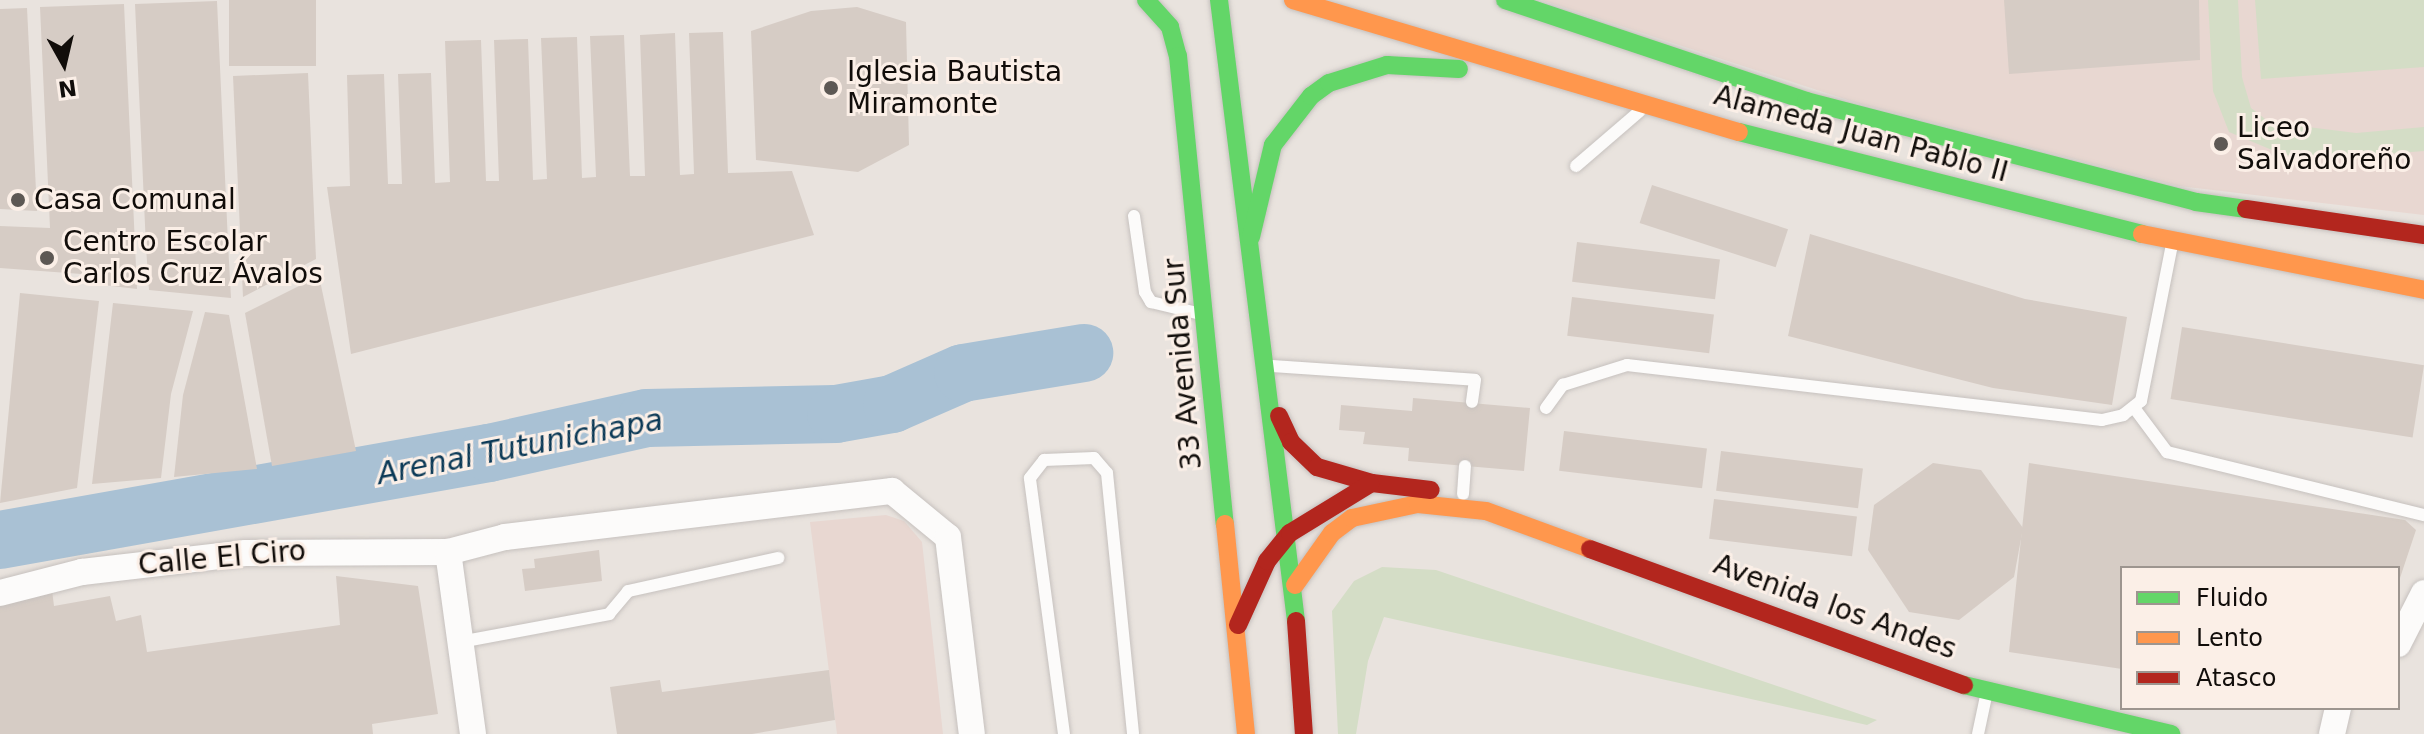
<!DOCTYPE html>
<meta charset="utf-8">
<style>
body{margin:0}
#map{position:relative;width:2424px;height:734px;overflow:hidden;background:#e9e3de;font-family:"DejaVu Sans",sans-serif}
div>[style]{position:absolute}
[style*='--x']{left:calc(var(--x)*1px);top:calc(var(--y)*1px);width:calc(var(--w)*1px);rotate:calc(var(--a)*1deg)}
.education>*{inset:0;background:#e8d7d1}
.green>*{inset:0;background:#d4ddc6}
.river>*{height:58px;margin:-29px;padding:0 29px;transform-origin:29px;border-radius:29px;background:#a9c1d4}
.building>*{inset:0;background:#d6ccc5;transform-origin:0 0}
.roads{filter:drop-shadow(0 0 2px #c6c1be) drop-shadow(0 0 2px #c6c1be)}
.lane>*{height:12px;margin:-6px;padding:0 6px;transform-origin:6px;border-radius:6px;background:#fcfbfa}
.street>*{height:26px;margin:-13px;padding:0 13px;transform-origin:13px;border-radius:13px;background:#fcfbfa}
.fast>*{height:18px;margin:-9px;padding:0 9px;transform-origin:9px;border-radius:9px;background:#63d668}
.slow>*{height:18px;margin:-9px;padding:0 9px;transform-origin:9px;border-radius:9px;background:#ff974d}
.jam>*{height:18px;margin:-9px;padding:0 9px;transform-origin:9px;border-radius:9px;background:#b3261e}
.dots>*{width:22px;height:22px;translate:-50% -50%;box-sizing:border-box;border:4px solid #fbefe7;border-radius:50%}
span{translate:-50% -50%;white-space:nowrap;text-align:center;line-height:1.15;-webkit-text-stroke:6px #fbefe7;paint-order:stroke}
.poi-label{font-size:28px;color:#110d0a}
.left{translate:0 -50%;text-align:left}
.street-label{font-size:28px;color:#110d0a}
.water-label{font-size:30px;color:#0b3956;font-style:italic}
.legend{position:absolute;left:2120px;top:566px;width:280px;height:144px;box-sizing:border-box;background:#fbefe7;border:2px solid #9d958f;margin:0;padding:10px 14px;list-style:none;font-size:24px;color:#110d0a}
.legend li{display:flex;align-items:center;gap:16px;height:40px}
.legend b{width:40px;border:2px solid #9d958f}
.north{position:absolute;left:24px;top:24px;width:80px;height:80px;-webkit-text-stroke:6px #fbefe7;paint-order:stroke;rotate:172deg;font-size:22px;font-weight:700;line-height:32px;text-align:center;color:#110d0a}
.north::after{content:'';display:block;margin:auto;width:28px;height:36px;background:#110d0a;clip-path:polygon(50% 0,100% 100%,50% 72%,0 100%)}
</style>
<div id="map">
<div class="education">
<div style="clip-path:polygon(1541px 0,2424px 0,2424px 215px,2179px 186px,1857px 103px)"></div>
<div style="clip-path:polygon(886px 515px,904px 521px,922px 542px,943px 734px,837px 734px,810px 522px)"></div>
</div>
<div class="green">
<div style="clip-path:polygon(2208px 0,2238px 0,2242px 77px,2251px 108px,2269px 122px,2356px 133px,2424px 127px,2424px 151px,2325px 159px,2284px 155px,2229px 132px,2213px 91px)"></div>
<div style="clip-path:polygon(2255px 0,2424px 0,2424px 67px,2261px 79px)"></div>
<div style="clip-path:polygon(1382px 567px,1436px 570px,1877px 720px,1867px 725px,1384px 617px,1368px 661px,1356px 734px,1338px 734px,1332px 611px,1354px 581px)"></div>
</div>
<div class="river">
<div style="--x:0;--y:540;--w:497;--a:-10.1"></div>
<div style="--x:489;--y:453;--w:162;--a:-12.5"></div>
<div style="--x:647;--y:418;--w:189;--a:-1.2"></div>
<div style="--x:836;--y:414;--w:57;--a:-10.1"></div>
<div style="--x:892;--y:404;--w:77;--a:-23.6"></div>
<div style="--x:963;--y:373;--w:123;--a:-9.4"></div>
</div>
<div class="building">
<div style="left:229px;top:0;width:87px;height:66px"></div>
<div style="clip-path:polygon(2004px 0,2199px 0,2200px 60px,2009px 74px)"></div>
<div style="clip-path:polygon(217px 1px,228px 243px,231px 298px,149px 290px,146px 247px,135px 4px)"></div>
<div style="clip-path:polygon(124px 4px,137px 289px,95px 284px,95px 275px,0 268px,0 226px,50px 228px,40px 7px)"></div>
<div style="clip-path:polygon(857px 7px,906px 22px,909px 145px,858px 172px,756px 160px,751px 31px,811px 11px)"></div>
<div style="clip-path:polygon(27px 8px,37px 211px,0 209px,0 9px)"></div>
<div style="clip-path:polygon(723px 32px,728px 173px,792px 171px,814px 235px,351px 354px,327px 187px,350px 186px,347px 75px,384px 74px,388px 184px,402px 184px,398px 74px,431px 73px,435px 183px,450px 182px,445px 41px,481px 40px,486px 181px,499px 181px,494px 40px,528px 39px,533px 180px,547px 179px,541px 38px,577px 37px,582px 178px,596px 177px,590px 36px,624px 35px,630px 176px,645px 176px,640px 35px,675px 33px,680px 175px,694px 174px,689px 33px)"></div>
<div style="clip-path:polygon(308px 73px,316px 259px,243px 297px,233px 76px)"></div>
<div style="left:1652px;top:185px;width:143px;height:40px;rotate:18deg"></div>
<div style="clip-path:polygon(1810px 234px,2025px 299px,2127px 317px,2112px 405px,1993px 388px,1788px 336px)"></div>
<div style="left:1577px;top:242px;width:144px;height:40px;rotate:7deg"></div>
<div style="clip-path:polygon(319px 276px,356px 451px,272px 466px,245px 313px)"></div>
<div style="clip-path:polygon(20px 293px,99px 301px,77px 488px,0 503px)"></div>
<div style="left:1572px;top:297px;width:143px;height:39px;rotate:7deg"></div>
<div style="clip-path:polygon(113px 303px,193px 311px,171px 394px,161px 478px,92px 484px)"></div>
<div style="clip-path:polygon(205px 312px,229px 315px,257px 469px,174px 477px,183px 395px)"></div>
<div style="left:2182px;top:327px;width:245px;height:73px;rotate:9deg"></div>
<div style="clip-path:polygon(1413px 398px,1530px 408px,1524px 471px,1408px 461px,1409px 448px,1363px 444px,1365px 432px,1339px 430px,1341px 405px,1412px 411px)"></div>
<div style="left:1564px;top:431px;width:144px;height:40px;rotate:7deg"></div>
<div style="left:1721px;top:451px;width:143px;height:40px;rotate:7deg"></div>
<div style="clip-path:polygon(1933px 463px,1981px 470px,2023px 528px,2014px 577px,1959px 620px,1909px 612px,1868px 550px,1874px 505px)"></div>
<div style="clip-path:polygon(2029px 463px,2405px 520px,2416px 530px,2399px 581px,2398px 568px,2122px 568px,2122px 669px,2009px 652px)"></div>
<div style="left:1714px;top:499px;width:144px;height:40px;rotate:7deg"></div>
<div style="clip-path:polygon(599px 550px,602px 581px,525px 591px,522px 569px,535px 568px,534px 559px)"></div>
<div style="clip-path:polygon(336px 576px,418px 586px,438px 714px,372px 724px,373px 734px,0 734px,0 601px,52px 590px,54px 606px,110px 596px,116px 621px,141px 615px,147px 652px,340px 625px)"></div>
<div style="clip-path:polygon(829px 670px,835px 720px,752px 734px,617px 734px,610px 687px,660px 680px,662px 692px)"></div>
</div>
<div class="roads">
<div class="lane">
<div style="--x:1576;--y:166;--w:84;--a:-40.7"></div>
<div style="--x:1134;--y:216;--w:77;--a:81.8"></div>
<div style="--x:1145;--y:292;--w:12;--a:59"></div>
<div style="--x:1151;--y:302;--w:51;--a:13.5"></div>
<div style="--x:1272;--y:366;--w:203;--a:3.9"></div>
<div style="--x:1475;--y:380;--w:22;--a:98"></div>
<div style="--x:1546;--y:408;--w:29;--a:-54"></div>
<div style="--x:1563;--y:385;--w:67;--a:-17.4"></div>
<div style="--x:1627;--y:365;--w:478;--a:6.6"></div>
<div style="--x:2102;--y:420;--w:22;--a:-13"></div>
<div style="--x:2123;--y:415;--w:23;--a:-38"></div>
<div style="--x:2141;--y:401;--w:159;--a:-78.8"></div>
<div style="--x:2135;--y:409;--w:54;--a:53.3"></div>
<div style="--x:2167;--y:452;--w:265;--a:13.8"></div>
<div style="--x:1463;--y:494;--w:28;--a:-86"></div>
<div style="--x:460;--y:642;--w:152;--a:-10.6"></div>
<div style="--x:609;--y:614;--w:30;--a:-50"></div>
<div style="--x:628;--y:591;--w:154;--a:-12.4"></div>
<div style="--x:1064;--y:734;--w:258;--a:-97.6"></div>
<div style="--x:1030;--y:478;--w:23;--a:-52"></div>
<div style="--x:1044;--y:460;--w:50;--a:-2.3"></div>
<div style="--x:1094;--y:458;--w:20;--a:49"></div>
<div style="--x:1107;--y:473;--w:262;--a:84.3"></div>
<div style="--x:1978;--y:734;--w:39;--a:-78"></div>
</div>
<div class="street">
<div style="--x:0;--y:593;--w:85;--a:-14.4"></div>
<div style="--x:82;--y:572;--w:164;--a:-6.6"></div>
<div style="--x:245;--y:553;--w:203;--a:-0.3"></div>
<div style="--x:2398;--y:644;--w:57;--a:-63"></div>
<div style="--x:473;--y:734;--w:184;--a:-97.8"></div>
<div style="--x:448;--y:552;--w:59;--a:-14.7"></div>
<div style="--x:505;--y:537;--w:390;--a:-6.8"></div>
<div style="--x:892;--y:491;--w:72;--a:39.4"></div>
<div style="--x:948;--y:537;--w:198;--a:83.1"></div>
<div style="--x:2332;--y:734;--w:27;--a:-77"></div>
</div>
<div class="fast">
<div style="--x:1146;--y:0;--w:36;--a:48"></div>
<div style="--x:1170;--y:27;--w:30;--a:75"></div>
<div style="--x:1178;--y:56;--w:470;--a:84.3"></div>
<div style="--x:1219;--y:0;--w:626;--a:82.93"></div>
<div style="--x:1505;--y:0;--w:317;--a:18.5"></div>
<div style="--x:1806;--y:101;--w:403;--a:14.5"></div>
<div style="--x:2196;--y:202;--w:50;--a:8"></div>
<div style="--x:1739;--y:132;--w:416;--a:14.2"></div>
<div style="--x:1251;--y:237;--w:95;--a:-76.6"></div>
<div style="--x:1273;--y:145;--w:62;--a:-52.2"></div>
<div style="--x:1311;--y:96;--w:22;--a:-36"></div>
<div style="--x:1329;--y:83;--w:61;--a:-17.2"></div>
<div style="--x:1387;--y:65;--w:72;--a:3.2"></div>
<div style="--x:1964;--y:685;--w:213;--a:13.3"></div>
</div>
<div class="slow">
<div style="--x:1293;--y:0;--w:465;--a:16.5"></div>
<div style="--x:2142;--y:234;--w:288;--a:11.2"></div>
<div style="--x:1225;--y:524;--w:211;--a:84.3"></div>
<div style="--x:1295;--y:585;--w:64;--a:-54.6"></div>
<div style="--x:1332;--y:533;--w:25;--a:-37"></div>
<div style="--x:1352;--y:518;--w:67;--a:-12"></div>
<div style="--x:1418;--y:504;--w:68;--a:5.9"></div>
<div style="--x:1486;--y:511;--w:111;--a:20.1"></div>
</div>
<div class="jam">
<div style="--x:2246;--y:209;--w:180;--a:8.3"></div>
<div style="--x:1279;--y:416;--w:29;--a:65"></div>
<div style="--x:1291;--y:442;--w:36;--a:44"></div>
<div style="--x:1317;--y:467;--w:57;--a:16.2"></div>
<div style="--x:1372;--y:483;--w:59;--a:6.8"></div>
<div style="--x:1590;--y:549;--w:398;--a:20"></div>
<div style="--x:1296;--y:621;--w:113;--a:86"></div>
<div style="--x:1238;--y:625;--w:70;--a:-65.6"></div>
<div style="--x:1267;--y:561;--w:36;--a:-51"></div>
<div style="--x:1290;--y:533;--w:94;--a:-31.5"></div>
</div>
</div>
<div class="dots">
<div style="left:831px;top:88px;background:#5d5854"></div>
<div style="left:2221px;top:144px;background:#5d5854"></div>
<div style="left:18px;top:200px;background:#5d5854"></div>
<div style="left:47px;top:258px;background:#5d5854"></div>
</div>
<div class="poi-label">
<span class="left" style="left:847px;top:88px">Iglesia Bautista<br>Miramonte</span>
<span class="left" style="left:2237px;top:144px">Liceo<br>Salvadoreño</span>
<span class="left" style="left:34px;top:200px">Casa Comunal</span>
<span class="left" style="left:63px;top:258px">Centro Escolar<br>Carlos Cruz Ávalos</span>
</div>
<div class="street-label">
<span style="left:1861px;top:134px;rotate:15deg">Alameda Juan Pablo II</span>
<span style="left:1183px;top:364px;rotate:-95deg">33 Avenida Sur</span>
<span style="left:222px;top:558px;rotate:-5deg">Calle El Ciro</span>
<span style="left:1835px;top:607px;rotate:20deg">Avenida los Andes</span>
</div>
<div class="water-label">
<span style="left:520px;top:447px;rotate:-11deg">Arenal Tutunichapa</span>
</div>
<ul class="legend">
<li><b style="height:10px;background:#63d668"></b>Fluido</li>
<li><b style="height:10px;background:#ff974d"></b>Lento</li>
<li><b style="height:10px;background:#b3261e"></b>Atasco</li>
</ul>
<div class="north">N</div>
</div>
